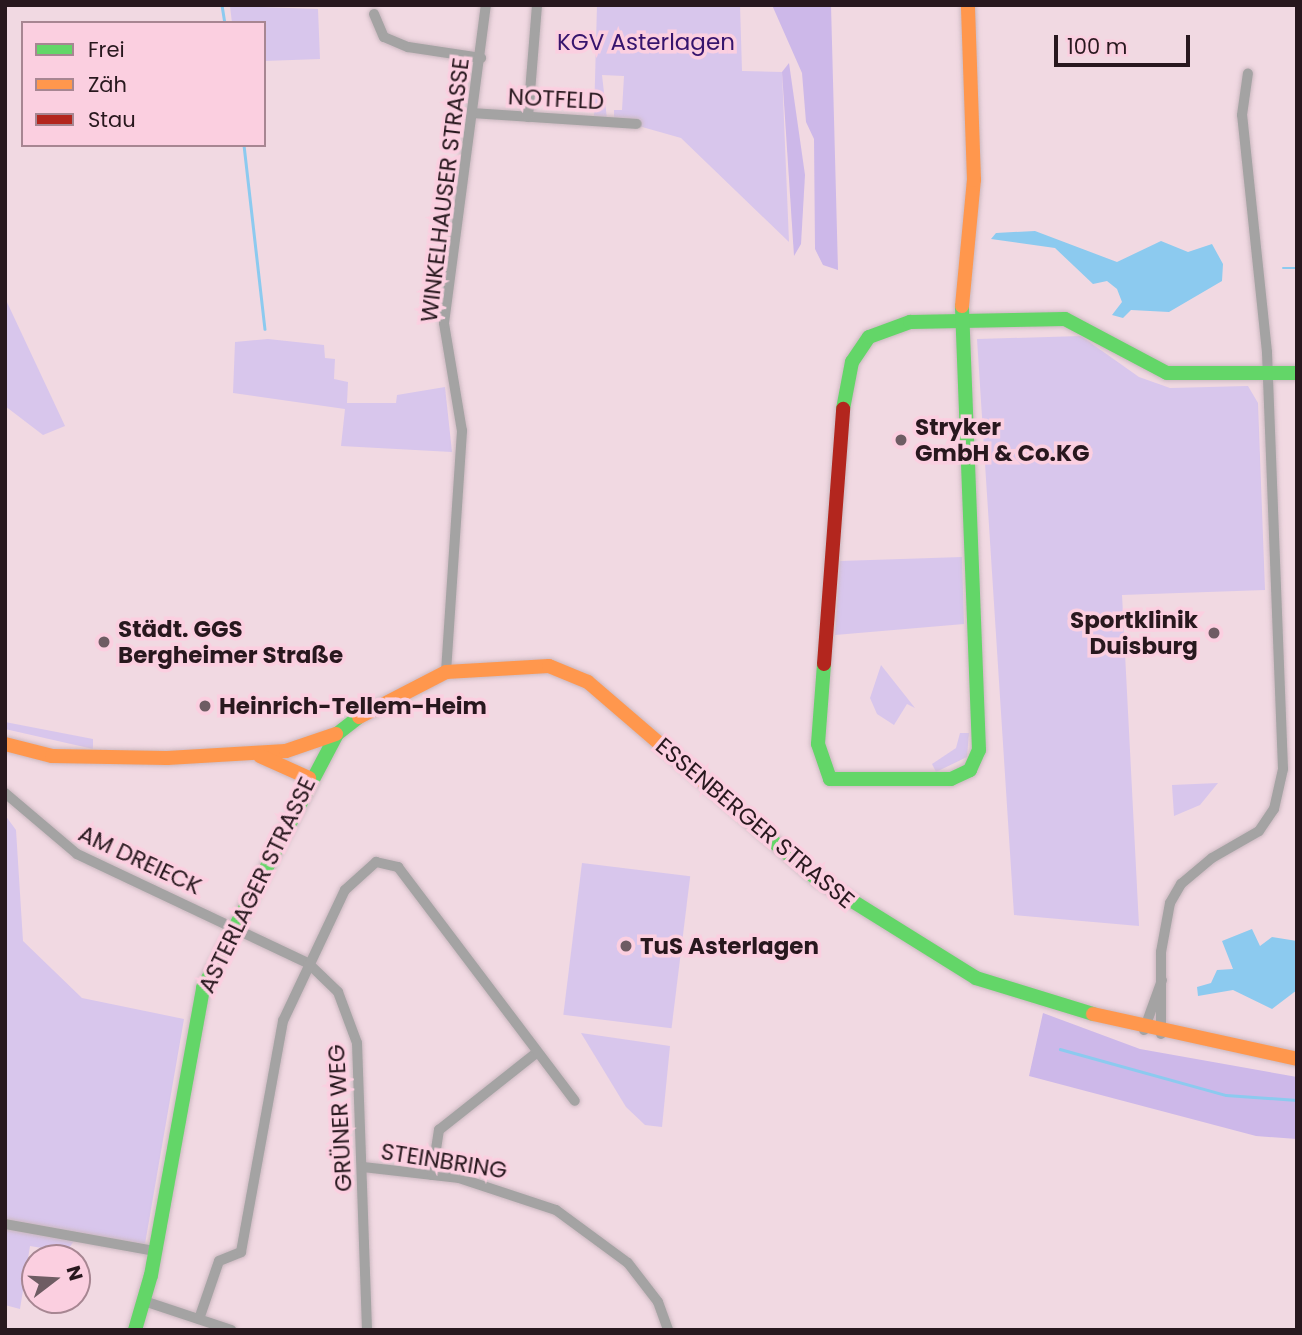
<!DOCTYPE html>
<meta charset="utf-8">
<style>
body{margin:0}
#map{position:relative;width:1302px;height:1335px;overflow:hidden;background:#f1d9e2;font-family:Poppins,sans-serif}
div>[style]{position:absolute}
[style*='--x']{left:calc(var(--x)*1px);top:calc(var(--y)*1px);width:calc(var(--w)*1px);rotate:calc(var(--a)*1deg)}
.green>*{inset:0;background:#d8c6ec;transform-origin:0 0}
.forest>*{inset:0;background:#cdb8e9}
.water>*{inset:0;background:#8ccaef}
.stream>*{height:2.5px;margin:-1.25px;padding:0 1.25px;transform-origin:1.25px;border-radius:1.25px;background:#8ccaef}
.roads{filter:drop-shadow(0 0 2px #cbb8c0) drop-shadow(0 0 2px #cbb8c0)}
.street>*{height:10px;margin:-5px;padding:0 5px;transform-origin:5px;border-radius:5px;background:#a4a3a3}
.fast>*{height:14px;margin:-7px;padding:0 7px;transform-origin:7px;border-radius:7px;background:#63d668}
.slow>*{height:14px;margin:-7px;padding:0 7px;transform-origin:7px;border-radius:7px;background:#ff974d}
.jam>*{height:14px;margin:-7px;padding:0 7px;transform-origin:7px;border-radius:7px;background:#b3261e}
.dots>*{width:19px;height:19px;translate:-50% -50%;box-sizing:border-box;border:4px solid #fbcfe0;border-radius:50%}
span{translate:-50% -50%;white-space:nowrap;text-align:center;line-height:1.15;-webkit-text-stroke:7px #fbcfe0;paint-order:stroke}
.park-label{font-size:23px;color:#36146d}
.street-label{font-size:23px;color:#28181e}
.poi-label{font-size:23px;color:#28181e;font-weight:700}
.left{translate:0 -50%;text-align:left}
.right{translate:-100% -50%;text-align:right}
.frame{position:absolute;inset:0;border:7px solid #28181e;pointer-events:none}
.legend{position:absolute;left:21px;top:21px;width:245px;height:126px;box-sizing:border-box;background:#fbcfe0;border:2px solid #a78692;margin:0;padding:9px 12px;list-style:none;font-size:21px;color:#28181e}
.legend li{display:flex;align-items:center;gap:14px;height:35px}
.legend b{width:35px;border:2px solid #a78692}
.north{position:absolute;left:21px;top:1244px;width:70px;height:70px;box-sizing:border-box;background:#fbcfe0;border:2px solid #a78692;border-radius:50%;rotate:73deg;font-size:19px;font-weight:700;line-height:28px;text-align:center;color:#28181e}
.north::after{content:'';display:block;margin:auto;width:24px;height:32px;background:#6e5c63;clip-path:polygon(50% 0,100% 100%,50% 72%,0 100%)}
.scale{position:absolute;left:1054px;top:35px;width:136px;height:32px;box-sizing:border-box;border:4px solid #28181e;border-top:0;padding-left:9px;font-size:21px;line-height:24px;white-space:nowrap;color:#28181e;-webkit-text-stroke:5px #fbcfe0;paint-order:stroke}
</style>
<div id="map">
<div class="green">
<div style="clip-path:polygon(597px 5px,740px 5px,742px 71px,782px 72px,789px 242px,681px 138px,614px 119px,614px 110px,622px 110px,624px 76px,602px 75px,607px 119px,594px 117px)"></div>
<div style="clip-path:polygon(230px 6px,318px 9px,320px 59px,264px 61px,264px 23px,232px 23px)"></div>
<div style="clip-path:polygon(5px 298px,65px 426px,43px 435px,5px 406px)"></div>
<div style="clip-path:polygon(1081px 336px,1139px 377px,1170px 388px,1248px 386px,1258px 403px,1265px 590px,1122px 595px,1139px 926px,1014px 915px,977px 339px)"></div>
<div style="clip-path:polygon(268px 339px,324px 345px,325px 358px,335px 359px,334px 379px,348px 382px,347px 403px,396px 403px,397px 395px,445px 387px,452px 452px,341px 446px,345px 409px,233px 393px,235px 342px)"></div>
<div style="clip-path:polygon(962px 557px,964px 624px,835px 635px,840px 561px)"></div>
<div style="clip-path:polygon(881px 665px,915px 708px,907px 704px,894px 725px,877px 714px,870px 698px)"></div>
<div style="clip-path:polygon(5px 722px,93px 739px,93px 749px,5px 729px)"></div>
<div style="clip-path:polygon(960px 733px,969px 733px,967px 757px,936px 772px,932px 764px,956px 748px)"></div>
<div style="clip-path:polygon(1218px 783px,1200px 805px,1174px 816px,1172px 785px)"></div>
<div style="clip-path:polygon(5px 815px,16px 830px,23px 941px,82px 998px,184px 1019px,145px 1244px,80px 1233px,66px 1252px,30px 1246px,20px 1309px,5px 1305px)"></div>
<div style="left:582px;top:863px;width:109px;height:153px;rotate:7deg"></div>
<div style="clip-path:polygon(581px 1033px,670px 1046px,662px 1127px,645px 1125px,626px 1107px)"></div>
</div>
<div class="forest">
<div style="clip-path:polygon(772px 5px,831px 5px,838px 270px,823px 265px,815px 249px,814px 139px,806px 122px,802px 73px)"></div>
<div style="clip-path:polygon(789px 63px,805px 175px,801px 244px,794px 256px,782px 72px)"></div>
<div style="clip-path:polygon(1043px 1013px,1140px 1049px,1297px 1077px,1297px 1139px,1256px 1136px,1029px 1076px)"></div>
</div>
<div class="water">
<div style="clip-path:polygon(1035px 231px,1117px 262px,1161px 241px,1188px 252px,1212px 244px,1223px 264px,1222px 281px,1169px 312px,1131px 310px,1123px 318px,1112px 315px,1122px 302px,1117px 289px,1107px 281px,1093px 284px,1055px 248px,991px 239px,996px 233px)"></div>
<div style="clip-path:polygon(1252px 929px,1260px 946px,1272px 937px,1297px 941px,1297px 990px,1272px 1009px,1233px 990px,1198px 996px,1197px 987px,1211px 983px,1217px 970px,1233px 969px,1222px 941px)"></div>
</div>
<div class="stream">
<div style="--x:222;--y:5;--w:18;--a:81"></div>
<div style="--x:244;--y:145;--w:185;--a:83.5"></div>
<div style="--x:1283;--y:268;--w:14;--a:0"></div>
<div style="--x:1060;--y:1049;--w:172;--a:15.5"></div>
<div style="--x:1226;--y:1095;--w:71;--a:4"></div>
</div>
<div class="roads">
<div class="street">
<div style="--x:374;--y:14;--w:25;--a:67"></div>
<div style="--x:384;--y:37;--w:26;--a:23"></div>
<div style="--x:408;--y:47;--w:74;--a:8.6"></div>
<div style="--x:473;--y:113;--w:164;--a:3.8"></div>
<div style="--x:528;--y:117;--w:112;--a:-85.4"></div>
<div style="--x:446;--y:672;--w:242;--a:-86.2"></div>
<div style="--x:462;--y:431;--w:109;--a:-99.5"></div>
<div style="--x:444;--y:323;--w:321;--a:-82.5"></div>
<div style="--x:5;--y:793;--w:94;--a:40.3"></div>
<div style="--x:77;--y:854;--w:255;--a:25.3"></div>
<div style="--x:308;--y:963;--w:42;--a:44"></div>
<div style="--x:338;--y:992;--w:54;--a:69.6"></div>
<div style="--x:357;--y:1043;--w:287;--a:88"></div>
<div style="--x:1144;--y:1030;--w:53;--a:-70.2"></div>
<div style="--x:1161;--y:1034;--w:82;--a:-90"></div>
<div style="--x:1161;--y:952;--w:50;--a:-79.6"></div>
<div style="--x:1170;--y:903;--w:22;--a:-60"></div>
<div style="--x:1181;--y:884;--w:40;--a:-40"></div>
<div style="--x:1212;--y:858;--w:54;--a:-29.9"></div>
<div style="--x:1259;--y:831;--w:27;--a:-56"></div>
<div style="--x:1274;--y:809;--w:41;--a:-77.3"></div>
<div style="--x:1283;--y:769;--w:417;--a:-92.2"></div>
<div style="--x:1267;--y:352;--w:238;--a:-96"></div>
<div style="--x:1242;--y:115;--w:42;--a:-81.9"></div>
<div style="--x:363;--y:1167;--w:97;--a:6.5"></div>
<div style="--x:459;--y:1178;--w:102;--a:18.3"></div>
<div style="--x:556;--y:1210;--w:89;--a:36.4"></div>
<div style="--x:628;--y:1263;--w:49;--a:52.4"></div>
<div style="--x:658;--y:1302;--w:30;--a:70"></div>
<div style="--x:432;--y:1175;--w:46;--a:-81.2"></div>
<div style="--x:439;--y:1130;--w:124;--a:-38.4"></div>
<div style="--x:5;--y:1224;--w:152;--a:10.2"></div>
<div style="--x:144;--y:1301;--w:92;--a:18.4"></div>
<div style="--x:199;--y:1319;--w:61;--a:-71"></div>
<div style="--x:219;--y:1261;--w:24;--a:-22"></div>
<div style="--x:241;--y:1252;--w:235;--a:-79.7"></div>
<div style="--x:283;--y:1021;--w:145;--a:-64.7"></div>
<div style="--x:345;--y:890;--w:42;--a:-42.1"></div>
<div style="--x:376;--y:862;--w:23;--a:13"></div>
<div style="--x:398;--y:867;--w:293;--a:52.9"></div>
</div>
<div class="fast">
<div style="--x:843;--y:409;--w:48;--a:-79.2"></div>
<div style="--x:852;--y:362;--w:30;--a:-56"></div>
<div style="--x:869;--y:337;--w:44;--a:-20.1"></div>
<div style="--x:910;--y:322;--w:155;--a:-1.1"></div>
<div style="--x:1065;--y:319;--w:115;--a:27.9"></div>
<div style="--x:1167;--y:373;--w:130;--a:0"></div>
<div style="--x:824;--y:664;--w:80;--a:94.3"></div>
<div style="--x:818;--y:744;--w:37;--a:71"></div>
<div style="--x:830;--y:779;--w:121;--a:0"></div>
<div style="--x:951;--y:779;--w:21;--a:-25"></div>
<div style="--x:970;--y:770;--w:22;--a:-66"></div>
<div style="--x:979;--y:750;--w:444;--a:-92.2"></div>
<div style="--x:725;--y:800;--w:121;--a:40.7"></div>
<div style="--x:817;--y:879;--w:187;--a:31.9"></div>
<div style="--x:976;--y:978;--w:122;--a:17.1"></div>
<div style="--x:135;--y:1330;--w:57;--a:-73.8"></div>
<div style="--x:151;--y:1275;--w:292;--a:-79.7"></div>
<div style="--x:203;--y:988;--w:287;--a:-62.2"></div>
<div style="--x:337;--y:734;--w:28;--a:-38"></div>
</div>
<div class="slow">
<div style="--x:962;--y:306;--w:127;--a:-84.6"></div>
<div style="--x:974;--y:180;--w:175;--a:-92"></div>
<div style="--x:359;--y:717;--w:98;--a:-27.3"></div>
<div style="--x:446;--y:672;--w:103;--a:-3.3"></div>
<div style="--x:549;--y:666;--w:42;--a:22.3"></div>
<div style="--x:588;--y:682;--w:181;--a:40.7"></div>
<div style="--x:5;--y:744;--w:49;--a:14.3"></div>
<div style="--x:52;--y:756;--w:115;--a:1"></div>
<div style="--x:167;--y:758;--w:119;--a:-3.4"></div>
<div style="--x:286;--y:751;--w:53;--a:-18.8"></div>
<div style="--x:260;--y:756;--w:54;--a:24.2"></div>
<div style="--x:1093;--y:1014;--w:209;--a:12.4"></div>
</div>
<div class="jam">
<div style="--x:824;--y:664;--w:256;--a:-85.7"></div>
</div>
</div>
<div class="dots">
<div style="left:901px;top:440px;background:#6e5c63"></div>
<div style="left:1214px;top:633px;background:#6e5c63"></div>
<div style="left:104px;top:642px;background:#6e5c63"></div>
<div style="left:205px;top:706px;background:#6e5c63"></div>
<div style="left:626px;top:946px;background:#6e5c63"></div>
</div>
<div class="park-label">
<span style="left:646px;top:42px">KGV Asterlagen</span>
</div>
<div class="street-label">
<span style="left:556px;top:99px;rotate:3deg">NOTFELD</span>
<span style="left:445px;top:190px;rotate:-83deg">WINKELHAUSER STRASSE</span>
<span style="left:755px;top:823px;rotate:40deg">ESSENBERGER STRASSE</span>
<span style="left:140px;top:860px;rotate:25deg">AM DREIECK</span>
<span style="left:257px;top:885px;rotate:-64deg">ASTERLAGER STRASSE</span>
<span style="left:340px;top:1118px;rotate:-93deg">GRÜNER WEG</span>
<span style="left:444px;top:1161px;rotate:9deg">STEINBRING</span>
</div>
<div class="poi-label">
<span class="left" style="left:915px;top:440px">Stryker<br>GmbH &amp; Co.KG</span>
<span class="right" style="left:1198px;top:633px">Sportklinik<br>Duisburg</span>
<span class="left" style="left:118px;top:642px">Städt. GGS<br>Bergheimer Straße</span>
<span class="left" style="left:219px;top:706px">Heinrich-Tellem-Heim</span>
<span class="left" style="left:640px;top:946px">TuS Asterlagen</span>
</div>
<div class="frame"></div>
<ul class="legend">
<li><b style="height:9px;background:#63d668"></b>Frei</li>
<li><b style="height:9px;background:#ff974d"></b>Zäh</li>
<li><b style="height:9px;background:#b3261e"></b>Stau</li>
</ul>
<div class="north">N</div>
<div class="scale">100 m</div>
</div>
